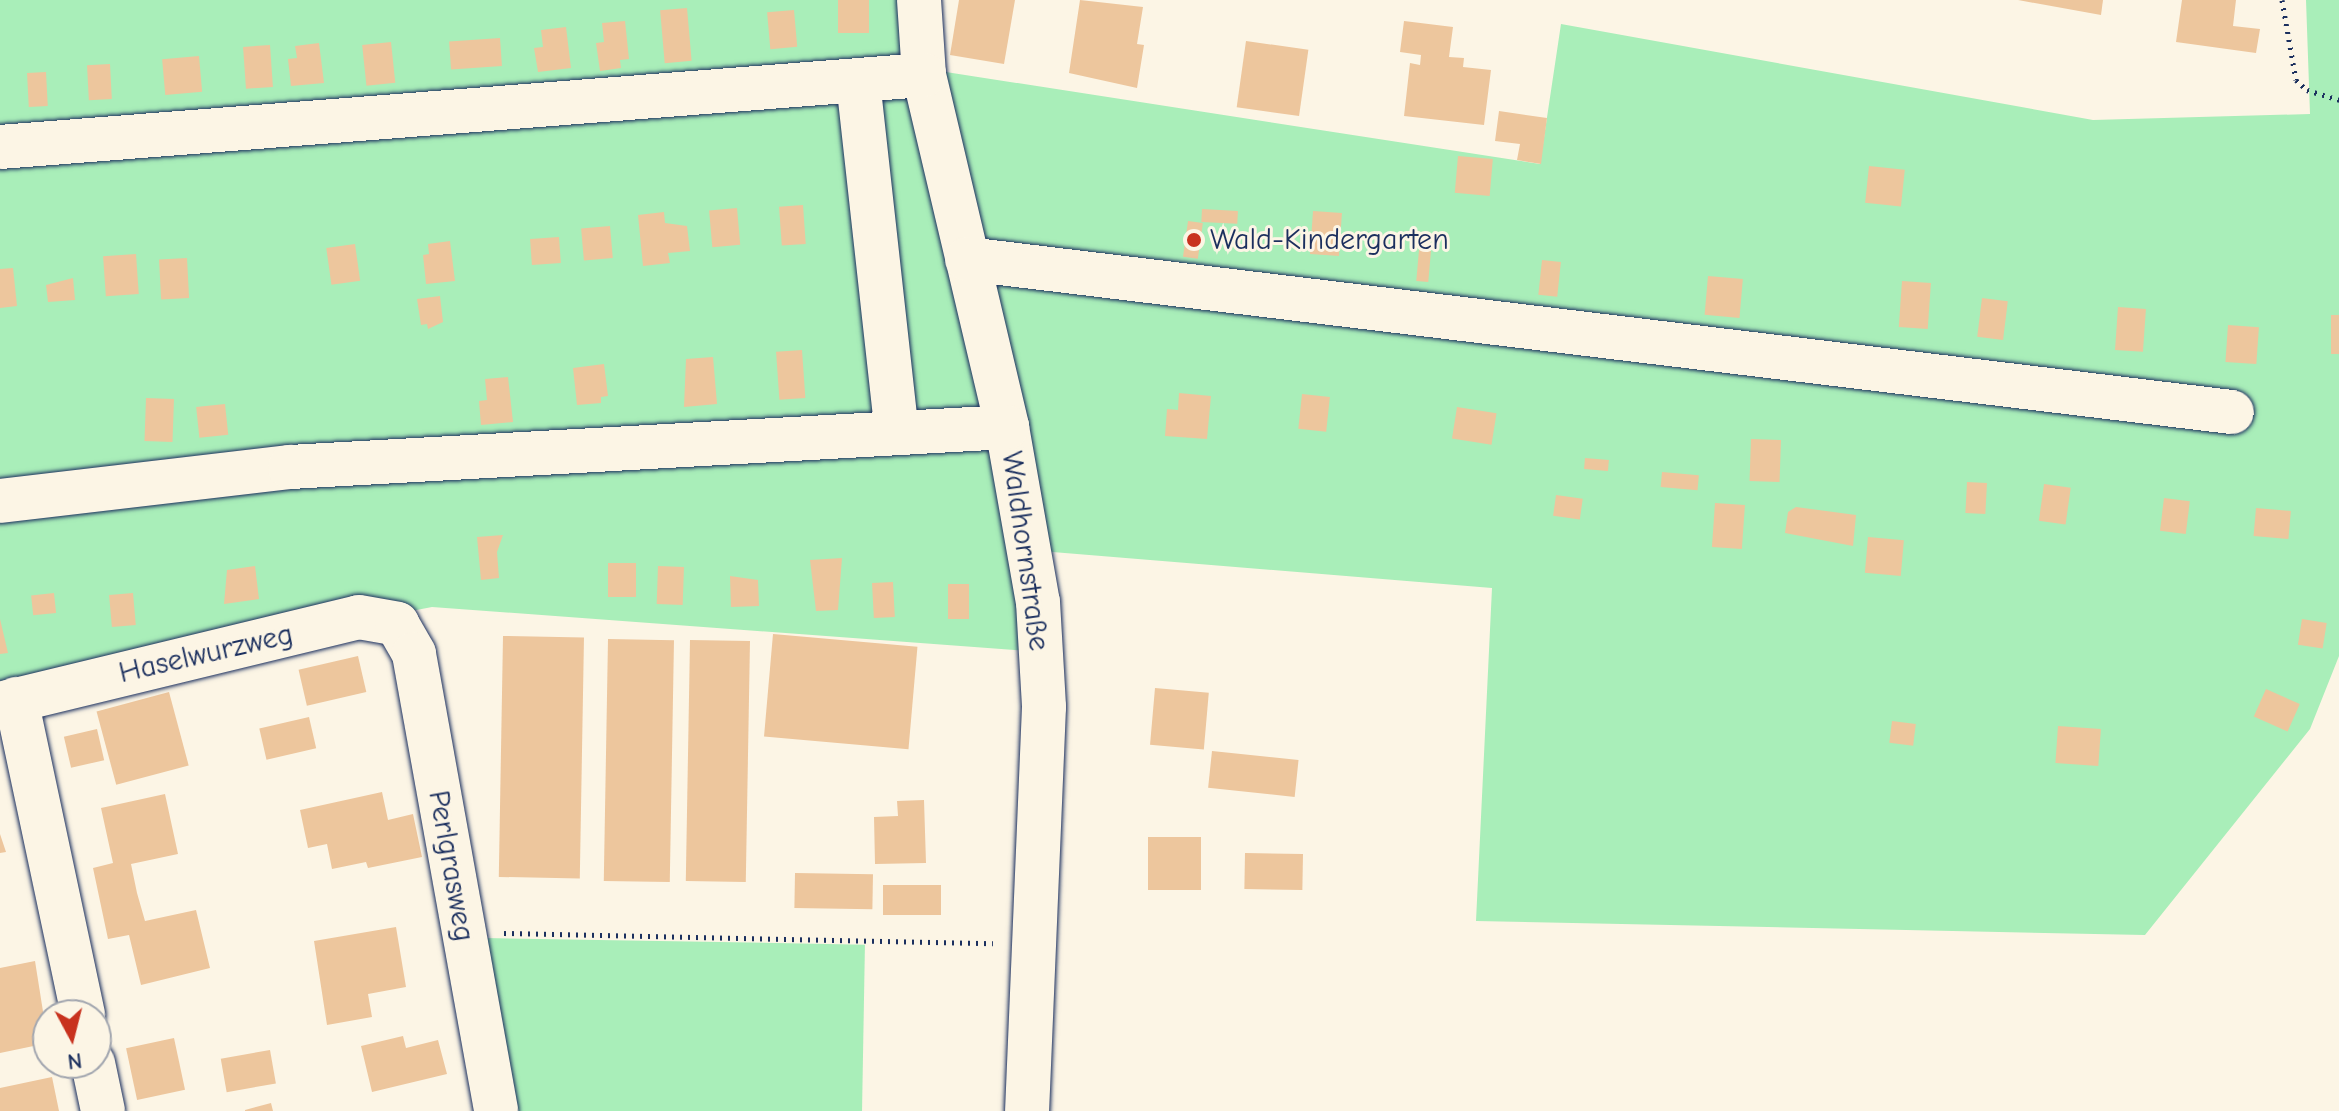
<!DOCTYPE html>
<meta charset="utf-8">
<style>
body{margin:0}
#map{position:relative;width:2339px;height:1111px;overflow:hidden;background:#fcf5e5;font-family:"Comic Neue",sans-serif}
div>[style]{position:absolute}
[style*='--x']{left:calc(var(--x)*1px);top:calc(var(--y)*1px);width:calc(var(--w)*1px);rotate:calc(var(--a)*1deg)}
.green>*{inset:0;background:#a9eeb9;transform-origin:0 0}
.building>*{inset:0;background:#edc69d;transform-origin:0 0}
.path>*{height:5px;margin-top:-2.5px;transform-origin:0;background:repeating-linear-gradient(90deg,#1b2f5e 0 2px,transparent 0 8px)}
.roads{filter:drop-shadow(0 0 2px #1b2f5e) drop-shadow(0 0 2px #1b2f5e)}
.minor>*{height:44px;margin:-22px;padding:0 22px;transform-origin:22px;border-radius:22px;background:#fcf5e5}
.dots>*{width:22px;height:22px;translate:-50% -50%;box-sizing:border-box;border:4px solid #fcf5e5;border-radius:50%}
span{translate:-50% -50%;white-space:nowrap;text-align:center;line-height:1.15;-webkit-text-stroke:6px #fcf5e5;paint-order:stroke}
.poi-label{font-size:30px;color:#1b2f5e}
.left{translate:0 -50%;text-align:left}
.street-label{font-size:30px;color:#1b2f5e}
.north{position:absolute;left:32px;top:999px;width:80px;height:80px;box-sizing:border-box;background:#fcf5e5;border:2px solid #a2a6af;border-radius:50%;rotate:173deg;font-size:22px;font-weight:700;line-height:32px;text-align:center;color:#1b2f5e}
.north::after{content:'';display:block;margin:auto;width:28px;height:36px;background:#c8321e;clip-path:polygon(50% 0,100% 100%,50% 72%,0 100%)}
</style>
<div id="map">
<div class="green">
<div style="clip-path:polygon(0 0,934px 0,933px 70px,1540px 164px,1561px 24px,2093px 120px,2310px 114px,2306px 0,2339px 0,2339px 656px,2310px 729px,2145px 935px,1476px 921px,1492px 588px,1015px 549px,1028px 651px,432px 607px,0 691px)"></div>
<div style="left:485px;top:938px;width:380px;height:176px;rotate:1deg"></div>
</div>
<div class="building">
<div style="left:838px;top:0;width:31px;height:33px"></div>
<div style="clip-path:polygon(959px 0,1015px 0,1004px 64px,950px 55px)"></div>
<div style="clip-path:polygon(1080px 0,1143px 7px,1137px 44px,1144px 45px,1137px 88px,1069px 73px)"></div>
<div style="clip-path:polygon(2018px 0,2103px 0,2101px 15px)"></div>
<div style="clip-path:polygon(2182px 0,2236px 0,2233px 26px,2260px 29px,2256px 53px,2176px 42px)"></div>
<div style="left:687px;top:8px;width:53px;height:27px;rotate:85deg"></div>
<div style="left:794px;top:10px;width:37px;height:27px;rotate:85deg"></div>
<div style="clip-path:polygon(625px 21px,629px 59px,620px 60px,621px 68px,600px 71px,596px 43px,604px 42px,602px 23px)"></div>
<div style="clip-path:polygon(1404px 21px,1453px 27px,1449px 57px,1464px 58px,1463px 67px,1491px 70px,1484px 125px,1404px 116px,1410px 63px,1420px 65px,1421px 55px,1400px 52px)"></div>
<div style="clip-path:polygon(566px 27px,571px 68px,538px 72px,534px 48px,543px 47px,541px 30px)"></div>
<div style="left:500px;top:38px;width:28px;height:51px;rotate:86deg"></div>
<div style="left:1246px;top:41px;width:63px;height:67px;rotate:8deg"></div>
<div style="left:391px;top:42px;width:41px;height:29px;rotate:84deg"></div>
<div style="clip-path:polygon(319px 43px,324px 83px,291px 86px,288px 59px,297px 58px,295px 46px)"></div>
<div style="left:270px;top:45px;width:42px;height:27px;rotate:86deg"></div>
<div style="left:199px;top:56px;width:36px;height:37px;rotate:85deg"></div>
<div style="left:110px;top:64px;width:35px;height:23px;rotate:87deg"></div>
<div style="left:46px;top:72px;width:34px;height:19px;rotate:87deg"></div>
<div style="clip-path:polygon(1499px 111px,1547px 118px,1541px 164px,1517px 160px,1520px 144px,1495px 141px)"></div>
<div style="left:1458px;top:156px;width:35px;height:37px;rotate:5deg"></div>
<div style="left:1869px;top:166px;width:36px;height:37px;rotate:6deg"></div>
<div style="left:803px;top:205px;width:39px;height:24px;rotate:86deg"></div>
<div style="left:737px;top:208px;width:37px;height:28px;rotate:85deg"></div>
<div style="left:1202px;top:209px;width:36px;height:13px;rotate:3deg"></div>
<div style="left:1313px;top:211px;width:29px;height:43px;rotate:4deg"></div>
<div style="clip-path:polygon(664px 212px,665px 223px,687px 226px,690px 251px,668px 253px,670px 263px,643px 266px,638px 215px)"></div>
<div style="left:1188px;top:221px;width:15px;height:36px;rotate:8deg"></div>
<div style="left:610px;top:226px;width:32px;height:29px;rotate:85deg"></div>
<div style="left:559px;top:237px;width:26px;height:29px;rotate:86deg"></div>
<div style="clip-path:polygon(450px 241px,455px 281px,426px 284px,423px 255px,429px 254px,428px 244px)"></div>
<div style="left:355px;top:244px;width:37px;height:29px;rotate:82deg"></div>
<div style="left:1419px;top:250px;width:12px;height:31px;rotate:5deg"></div>
<div style="left:136px;top:254px;width:40px;height:33px;rotate:86deg"></div>
<div style="left:187px;top:258px;width:40px;height:28px;rotate:87deg"></div>
<div style="left:1542px;top:260px;width:19px;height:35px;rotate:6deg"></div>
<div style="clip-path:polygon(13px 268px,17px 306px,0 308px,0 269px)"></div>
<div style="left:1708px;top:276px;width:35px;height:39px;rotate:5deg"></div>
<div style="clip-path:polygon(73px 278px,75px 300px,48px 302px,46px 285px)"></div>
<div style="left:1902px;top:281px;width:29px;height:46px;rotate:4deg"></div>
<div style="clip-path:polygon(440px 296px,443px 322px,428px 329px,427px 324px,421px 325px,417px 299px)"></div>
<div style="left:1982px;top:298px;width:26px;height:39px;rotate:7deg"></div>
<div style="left:2118px;top:307px;width:28px;height:43px;rotate:4deg"></div>
<div style="left:2331px;top:315px;width:8px;height:39px"></div>
<div style="left:2228px;top:325px;width:31px;height:37px;rotate:4deg"></div>
<div style="left:802px;top:350px;width:48px;height:26px;rotate:86deg"></div>
<div style="clip-path:polygon(713px 357px,717px 404px,684px 407px,686px 359px)"></div>
<div style="clip-path:polygon(604px 364px,608px 396px,601px 397px,601px 403px,577px 405px,573px 368px)"></div>
<div style="clip-path:polygon(508px 377px,513px 422px,481px 425px,479px 401px,487px 400px,485px 379px)"></div>
<div style="clip-path:polygon(1179px 393px,1211px 396px,1207px 439px,1165px 436px,1167px 409px,1178px 410px)"></div>
<div style="left:1302px;top:394px;width:28px;height:35px;rotate:6deg"></div>
<div style="left:146px;top:398px;width:28px;height:43px;rotate:2deg"></div>
<div style="left:225px;top:404px;width:31px;height:29px;rotate:84deg"></div>
<div style="left:1457px;top:407px;width:40px;height:32px;rotate:9deg"></div>
<div style="left:1751px;top:439px;width:30px;height:42px;rotate:2deg"></div>
<div style="left:1585px;top:458px;width:24px;height:11px;rotate:5deg"></div>
<div style="left:1662px;top:472px;width:37px;height:15px;rotate:5deg"></div>
<div style="left:1967px;top:482px;width:20px;height:31px;rotate:3deg"></div>
<div style="left:2044px;top:484px;width:27px;height:37px;rotate:8deg"></div>
<div style="left:1556px;top:495px;width:27px;height:21px;rotate:8deg"></div>
<div style="left:2164px;top:498px;width:26px;height:33px;rotate:7deg"></div>
<div style="left:1715px;top:503px;width:30px;height:44px;rotate:4deg"></div>
<div style="clip-path:polygon(1796px 507px,1856px 515px,1853px 546px,1785px 533px,1788px 512px)"></div>
<div style="left:2256px;top:508px;width:35px;height:28px;rotate:5deg"></div>
<div style="clip-path:polygon(503px 535px,497px 552px,499px 578px,481px 580px,477px 537px)"></div>
<div style="left:1868px;top:537px;width:36px;height:36px;rotate:5deg"></div>
<div style="clip-path:polygon(842px 558px,838px 610px,816px 611px,810px 560px)"></div>
<div style="left:608px;top:563px;width:28px;height:34px"></div>
<div style="clip-path:polygon(255px 566px,259px 599px,224px 604px,227px 570px)"></div>
<div style="left:658px;top:566px;width:26px;height:38px;rotate:2deg"></div>
<div style="clip-path:polygon(730px 576px,758px 580px,759px 606px,731px 607px)"></div>
<div style="left:893px;top:582px;width:35px;height:21px;rotate:87deg"></div>
<div style="left:948px;top:584px;width:21px;height:35px"></div>
<div style="left:54px;top:593px;width:20px;height:23px;rotate:84deg"></div>
<div style="left:133px;top:593px;width:32px;height:24px;rotate:85deg"></div>
<div style="clip-path:polygon(0 619px,8px 653px,0 654px)"></div>
<div style="left:2302px;top:619px;width:25px;height:26px;rotate:9deg"></div>
<div style="left:773px;top:634px;width:145px;height:103px;rotate:5deg"></div>
<div style="left:503px;top:636px;width:81px;height:241px;rotate:1deg"></div>
<div style="left:608px;top:639px;width:66px;height:242px;rotate:1deg"></div>
<div style="left:690px;top:640px;width:60px;height:241px;rotate:1deg"></div>
<div style="left:358px;top:656px;width:37px;height:61px;rotate:77deg"></div>
<div style="left:1155px;top:688px;width:54px;height:57px;rotate:5deg"></div>
<div style="left:2266px;top:689px;width:37px;height:30px;rotate:24deg"></div>
<div style="left:169px;top:692px;width:76px;height:75px;rotate:75deg"></div>
<div style="left:309px;top:717px;width:32px;height:51px;rotate:77deg"></div>
<div style="left:1892px;top:721px;width:24px;height:22px;rotate:7deg"></div>
<div style="left:2058px;top:726px;width:43px;height:37px;rotate:4deg"></div>
<div style="left:97px;top:729px;width:32px;height:34px;rotate:77deg"></div>
<div style="left:1212px;top:751px;width:87px;height:37px;rotate:6deg"></div>
<div style="clip-path:polygon(382px 792px,388px 820px,413px 814px,422px 857px,368px 868px,366px 862px,332px 869px,327px 844px,308px 848px,300px 810px)"></div>
<div style="clip-path:polygon(165px 794px,178px 854px,131px 864px,137px 893px,145px 921px,196px 910px,210px 968px,141px 985px,129px 935px,108px 939px,93px 868px,113px 863px,101px 808px)"></div>
<div style="clip-path:polygon(924px 800px,926px 863px,875px 864px,874px 817px,898px 816px,897px 801px)"></div>
<div style="clip-path:polygon(0 834px,6px 852px,0 853px)"></div>
<div style="left:1148px;top:837px;width:53px;height:53px"></div>
<div style="left:1245px;top:853px;width:58px;height:36px;rotate:1deg"></div>
<div style="left:795px;top:873px;width:78px;height:35px;rotate:1deg"></div>
<div style="left:883px;top:885px;width:58px;height:30px"></div>
<div style="clip-path:polygon(396px 927px,406px 987px,368px 994px,372px 1017px,327px 1025px,314px 941px)"></div>
<div style="clip-path:polygon(35px 961px,48px 1043px,0 1053px,0 968px)"></div>
<div style="clip-path:polygon(403px 1036px,406px 1048px,438px 1040px,447px 1074px,372px 1092px,361px 1046px)"></div>
<div style="left:174px;top:1038px;width:53px;height:49px;rotate:78deg"></div>
<div style="left:270px;top:1050px;width:34px;height:50px;rotate:80deg"></div>
<div style="clip-path:polygon(52px 1077px,59px 1111px,0 1111px,0 1088px)"></div>
<div style="clip-path:polygon(271px 1103px,273px 1111px,245px 1111px,245px 1110px)"></div>
</div>
<div class="path">
<div style="--x:2282;--y:0;--w:81;--a:80.1"></div>
<div style="--x:2296;--y:80;--w:15;--a:42"></div>
<div style="--x:2307;--y:90;--w:34;--a:17"></div>
<div style="--x:504;--y:933;--w:489;--a:1.2"></div>
</div>
<div class="roads">
<div class="minor">
<div style="--x:919;--y:0;--w:75;--a:86.2"></div>
<div style="--x:924;--y:75;--w:362;--a:76.7"></div>
<div style="--x:1007;--y:427;--w:178;--a:80"></div>
<div style="--x:1038;--y:602;--w:105;--a:86.7"></div>
<div style="--x:1044;--y:707;--w:404;--a:92.4"></div>
<div style="--x:858;--y:81;--w:354;--a:83.7"></div>
<div style="--x:0;--y:147;--w:927;--a:-4.46"></div>
<div style="--x:967;--y:259;--w:1274;--a:6.9"></div>
<div style="--x:0;--y:501;--w:292;--a:-6.7"></div>
<div style="--x:290;--y:467;--w:718;--a:-3.19"></div>
<div style="--x:16;--y:699;--w:323;--a:78"></div>
<div style="--x:0;--y:704;--w:369;--a:-13.6"></div>
<div style="--x:359;--y:617;--w:39;--a:10"></div>
<div style="--x:397;--y:624;--w:34;--a:60"></div>
<div style="--x:414;--y:654;--w:464;--a:79.8"></div>
<div style="--x:93;--y:1063;--w:49;--a:78.2"></div>
</div>
</div>
<div class="dots">
<div style="left:1194px;top:240px;background:#c8321e"></div>
</div>
<div class="poi-label">
<span class="left" style="left:1210px;top:240px">Wald-Kindergarten</span>
</div>
<div class="street-label">
<span style="left:1025px;top:551px;rotate:82deg">Waldhornstraße</span>
<span style="left:206px;top:654px;rotate:-13deg">Haselwurzweg</span>
<span style="left:451px;top:866px;rotate:80deg">Perlgrasweg</span>
</div>
<div class="north">N</div>
</div>
